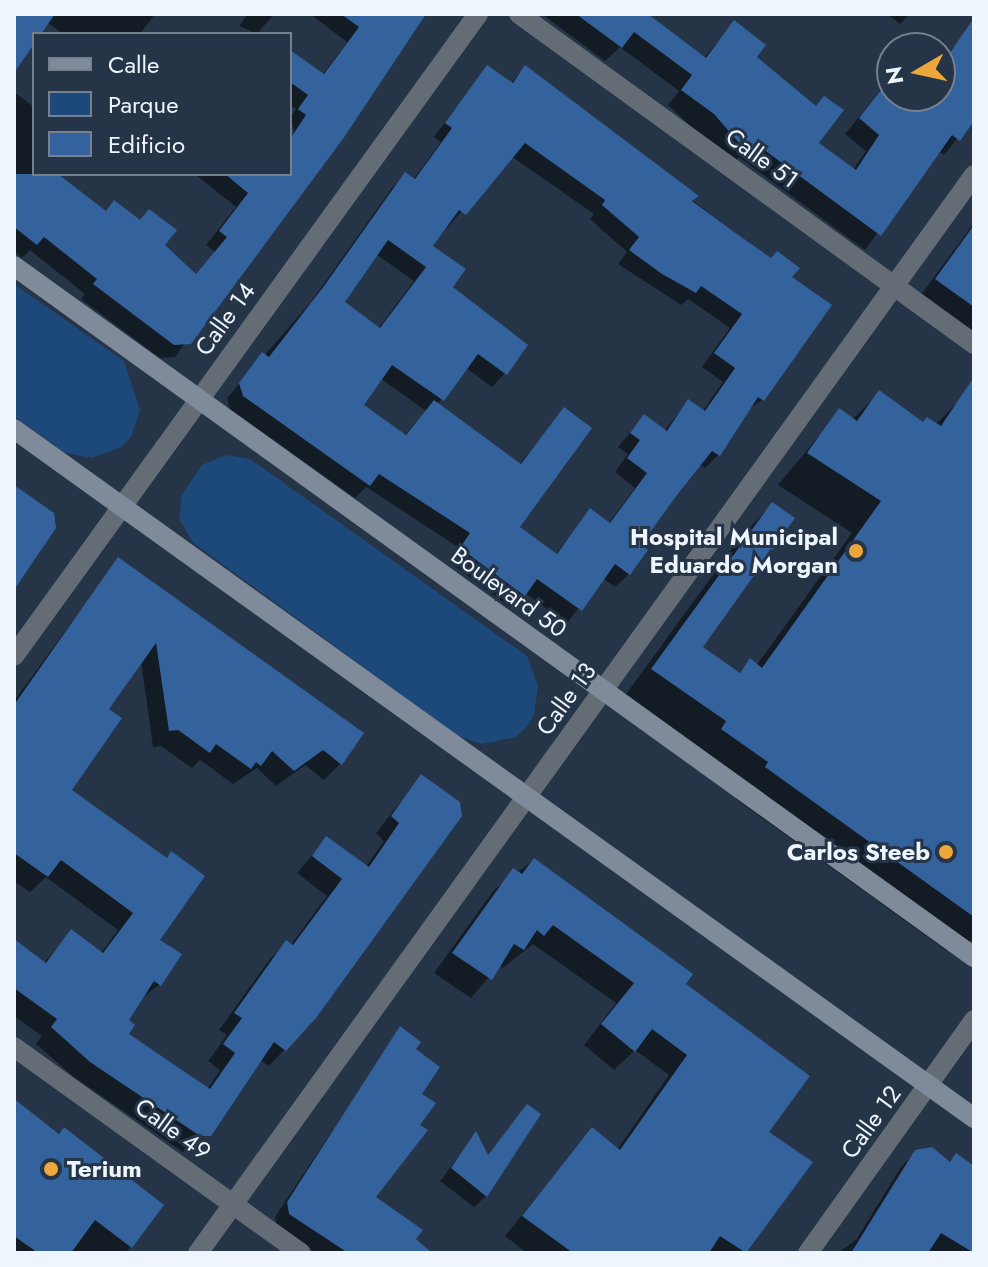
<!DOCTYPE html>
<style>
body{margin:0}
#map{position:relative;width:988px;height:1267px;overflow:hidden;background:#253447;font-family:Jost,sans-serif}
div>[style]{position:absolute}
[style*='--x']{left:calc(var(--x)*1px);top:calc(var(--y)*1px);width:calc(var(--w)*1px);rotate:calc(var(--a)*1deg)}
.green>*{inset:0;background:#1d487a}
.shadow>*{inset:0;background:#0007}
.building>*{inset:0;background:#33629c}
.minor>*{height:20px;margin:-10px;padding:0 10px;transform-origin:10px;border-radius:10px;background:#646c75}
.secondary>*{height:20px;margin:-10px;padding:0 10px;transform-origin:10px;border-radius:10px;background:#7f8b9a}
.dots>*{width:22px;height:22px;translate:-50% -50%;box-sizing:border-box;border:4px solid #253447;border-radius:50%}
span{translate:-50% -50%;white-space:nowrap;text-align:center;line-height:1.15;-webkit-text-stroke:6px #253447;paint-order:stroke}
.street-label{font-size:24px;color:#eff5fd}
.poi-label{font-size:24px;color:#eff5fd;font-weight:700}
.right{translate:-100% -50%;text-align:right}
.left{translate:0 -50%;text-align:left}
.frame{position:absolute;inset:0;border:16px solid #eff5fd;pointer-events:none}
.legend{position:absolute;left:32px;top:32px;width:260px;height:144px;box-sizing:border-box;background:#253447;border:2px solid #768190;margin:0;padding:10px 14px;list-style:none;font-size:24px;color:#eff5fd}
.legend li{display:flex;align-items:center;gap:16px;height:40px}
.legend b{width:40px;border:2px solid #768190}
.north{position:absolute;left:876px;top:32px;width:80px;height:80px;box-sizing:border-box;background:#253447;border:2px solid #768190;border-radius:50%;rotate:261deg;font-size:22px;font-weight:700;line-height:32px;text-align:center;color:#eff5fd}
.north::after{content:'';display:block;margin:auto;width:28px;height:36px;background:#eda83b;clip-path:polygon(50% 0,100% 100%,50% 72%,0 100%)}
</style>
<div id="map">
<div class="green">
<div style="clip-path:polygon(14px 284px,124px 361px,140px 410px,131px 437px,121px 447px,92px 458px,65px 453px,14px 416px)"></div>
<div style="clip-path:polygon(226px 455px,250px 459px,527px 656px,538px 686px,534px 715px,527px 726px,516px 737px,482px 744px,458px 736px,192px 542px,179px 518px,182px 495px,202px 465px)"></div>
</div>
<div class="shadow">
<div style="clip-path:polygon(14px 14px,155px 14px,140px 34px,63px 34px,47px 22px,34px 34px,14px 70px)"></div>
<div style="clip-path:polygon(248px 14px,274px 14px,257px 34px,239px 26px)"></div>
<div style="clip-path:polygon(310px 14px,424px 14px,175px 357px,160px 358px,81px 299px,85px 294px,30px 250px,22px 258px,14px 251px,14px 92px,34px 107px,34px 174px,55px 174px,105px 212px,162px 246px,195px 275px,215px 252px,206px 245px,236px 207px,195px 174px,290px 174px,294px 130px,290px 118px,296px 109px,290px 105px,290px 56px,320px 78px,347px 42px)"></div>
<div style="clip-path:polygon(542px 14px,644px 14px,703px 59px,734px 23px,817px 144px,853px 170px,866px 151px,845px 134px,880px 91px,892px 79px,892px 96px,940px 96px,940px 63px,961px 39px,974px 48px,974px 117px,944px 155px,938px 151px,865px 250px,739px 157px,732px 165px,668px 105px,679px 91px,620px 47px,605px 61px)"></div>
<div style="clip-path:polygon(887px 14px,910px 14px,900px 24px)"></div>
<div style="clip-path:polygon(evenodd,487px 67px,510px 84px,525px 68px,790px 277px,762px 400px,746px 411px,718px 455px,705px 468px,699px 464px,639px 546px,629px 574px,615px 587px,602px 578px,567px 623px,525px 593px,511px 608px,449px 562px,458px 547px,366px 487px,355px 498px,230px 409px,227px 398px,311px 302px,392px 188px,405px 174px,413px 180px,441px 142px,434px 137px,487px 67px,511px 156px,594px 214px,590px 219px,627px 252px,618px 264px,681px 305px,688px 299px,730px 328px,702px 367px,723px 382px,703px 411px,688px 402px,664px 431px,644px 416px,618px 447px,628px 454px,615px 472px,635px 488px,608px 524px,590px 511px,555px 555px,517px 528px,564px 410px,519px 465px,437px 405px,465px 367px,492px 387px,505px 373px,430px 247px,511px 156px,487px 67px,376px 254px,414px 281px,378px 329px,342px 302px,376px 254px,487px 67px,380px 378px,426px 411px,404px 436px,361px 405px,380px 378px)"></div>
<div style="clip-path:polygon(974px 223px,974px 332px,920px 296px)"></div>
<div style="clip-path:polygon(879px 393px,922px 424px,935px 425px,962px 398px,974px 402px,974px 939px,947px 951px,736px 799px,739px 794px,621px 701px,742px 535px,773px 504px,700px 647px,738px 674px,750px 661px,756px 666px,852px 533px,778px 485px,840px 411px,852px 420px)"></div>
<div style="clip-path:polygon(118px 560px,340px 764px,324px 780px,305px 765px,276px 786px,257px 768px,233px 784px,200px 760px,192px 768px,161px 746px,153px 747px,141px 661px,107px 710px,69px 790px,157px 940px,160px 984px,141px 999px,126px 1021px,126px 1034px,207px 1090px,220px 1070px,208px 1061px,227px 1035px,219px 1030px,270px 959px,286px 943px,290px 946px,327px 896px,297px 873px,326px 839px,366px 867px,384px 841px,376px 833px,421px 776px,315px 1017px,269px 1066px,260px 1060px,193px 1151px,183px 1152px,74px 1077px,36px 1044px,42px 1036px,14px 1016px,14px 942px,44px 963px,71px 932px,101px 953px,118px 930px,46px 877px,30px 892px,14px 881px,14px 701px)"></div>
<div style="clip-path:polygon(534px 860px,683px 984px,767px 1132px,810px 1162px,740px 1253px,527px 1253px,505px 1236px,592px 1129px,617px 1150px,669px 1075px,635px 1050px,614px 1070px,584px 1045px,616px 1003px,533px 944px,503px 968px,499px 965px,471px 998px,434px 973px,494px 890px)"></div>
<div style="clip-path:polygon(400px 1029px,413px 1049px,420px 1094px,374px 1198px,429px 1253px,316px 1253px,277px 1227px,275px 1217px)"></div>
<div style="clip-path:polygon(14px 1102px,161px 1205px,126px 1253px,14px 1253px)"></div>
<div style="clip-path:polygon(516px 1119px,486px 1196px,474px 1207px,440px 1181px,475px 1135px,487px 1156px)"></div>
<div style="clip-path:polygon(916px 1152px,974px 1169px,974px 1253px,838px 1253px,856px 1240px,901px 1167px)"></div>
</div>
<div class="building">
<div style="clip-path:polygon(14px 14px,55px 14px,41px 34px,34px 34px,34px 44px,14px 73px)"></div>
<div style="clip-path:polygon(341px 14px,426px 14px,345px 136px,191px 344px,174px 345px,93px 284px,97px 279px,44px 237px,37px 245px,14px 227px,14px 174px,58px 174px,106px 211px,114px 200px,140px 220px,149px 209px,177px 230px,165px 245px,196px 274px,227px 237px,219px 231px,248px 193px,225px 174px,290px 174px,290px 139px,306px 115px,298px 109px,308px 95px,290px 82px,290px 50px,324px 74px,359px 27px)"></div>
<div style="clip-path:polygon(576px 14px,648px 14px,706px 58px,734px 20px,766px 45px,757px 57px,816px 106px,824px 96px,844px 110px,819px 143px,856px 170px,879px 135px,859px 118px,892px 76px,892px 96px,940px 96px,940px 67px,974px 18px,974px 121px,960px 141px,952px 135px,881px 236px,755px 143px,747px 152px,714px 114px,681px 90px,692px 75px,634px 32px,622px 48px)"></div>
<div style="clip-path:polygon(evenodd,487px 65px,513px 83px,525px 65px,699px 196px,692px 201px,734px 232px,771px 258px,777px 251px,800px 268px,792px 277px,832px 305px,764px 401px,758px 397px,720px 456px,712px 451px,677px 495px,641px 545px,648px 550px,630px 575px,615px 564px,582px 611px,537px 579px,525px 596px,460px 548px,470px 533px,379px 474px,370px 486px,243px 396px,239px 383px,262px 352px,269px 357px,324px 286px,405px 172px,415px 179px,452px 128px,445px 123px,487px 65px,525px 143px,605px 200px,602px 205px,639px 237px,629px 250px,662px 274px,696px 293px,701px 286px,742px 314px,714px 353px,735px 368px,705px 411px,688px 399px,667px 431px,644px 414px,630px 433px,640px 440px,627px 458px,647px 473px,610px 523px,590px 508px,557px 554px,520px 527px,592px 428px,564px 407px,521px 464px,434px 400px,406px 435px,364px 405px,392px 365px,444px 401px,478px 354px,507px 375px,528px 345px,453px 287px,466px 269px,433px 246px,459px 210px,466px 215px,525px 143px,487px 65px,388px 240px,426px 267px,380px 328px,345px 302px,388px 240px)"></div>
<div style="clip-path:polygon(974px 225px,974px 307px,935px 279px)"></div>
<div style="clip-path:polygon(974px 377px,974px 917px,765px 767px,768px 762px,721px 729px,726px 721px,651px 669px,772px 502px,795px 518px,703px 647px,740px 673px,750px 658px,762px 668px,881px 501px,807px 453px,839px 408px,857px 421px,879px 390px,923px 422px,927px 417px,941px 426px)"></div>
<div style="clip-path:polygon(14px 485px,54px 513px,56px 528px,14px 590px)"></div>
<div style="clip-path:polygon(118px 557px,364px 733px,342px 765px,323px 750px,294px 771px,272px 751px,261px 766px,256px 762px,251px 769px,216px 744px,210px 753px,178px 730px,169px 731px,156px 643px,109px 709px,122px 718px,72px 790px,167px 858px,171px 851px,205px 876px,160px 940px,182px 954px,161px 986px,154px 981px,129px 1020px,135px 1025px,129px 1034px,210px 1089px,235px 1053px,223px 1044px,242px 1018px,234px 1013px,286px 940px,293px 945px,342px 879px,312px 856px,326px 836px,369px 867px,399px 823px,391px 816px,421px 774px,460px 802px,462px 816px,316px 1018px,286px 1051px,274px 1042px,211px 1136px,200px 1136px,90px 1062px,51px 1027px,57px 1019px,14px 988px,14px 939px,46px 963px,71px 929px,103px 953px,133px 913px,61px 860px,48px 877px,14px 853px,14px 705px)"></div>
<div style="clip-path:polygon(534px 858px,693px 974px,686px 984px,810px 1076px,769px 1132px,813px 1162px,746px 1253px,720px 1236px,709px 1253px,573px 1253px,522px 1216px,592px 1127px,620px 1150px,687px 1055px,652px 1029px,635px 1052px,601px 1024px,634px 983px,553px 925px,544px 936px,537px 930px,524px 950px,514px 944px,492px 980px,452px 953px,513px 868px,522px 874px)"></div>
<div style="clip-path:polygon(400px 1026px,421px 1042px,416px 1049px,440px 1067px,422px 1094px,436px 1103px,420px 1125px,428px 1130px,376px 1197px,423px 1230px,416px 1239px,432px 1253px,348px 1253px,289px 1214px,287px 1202px)"></div>
<div style="clip-path:polygon(14px 1099px,59px 1134px,64px 1127px,164px 1205px,132px 1248px,95px 1220px,71px 1253px,38px 1253px,14px 1236px)"></div>
<div style="clip-path:polygon(527px 1104px,541px 1114px,487px 1197px,451px 1168px,476px 1131px,488px 1155px)"></div>
<div style="clip-path:polygon(932px 1147px,950px 1162px,956px 1153px,974px 1166px,974px 1253px,941px 1233px,928px 1253px,851px 1253px,915px 1150px)"></div>
</div>
<div class="minor">
<div style="--x:519;--y:14;--w:562;--a:35.95"></div>
<div style="--x:14;--y:656;--w:792;--a:-54.14"></div>
<div style="--x:14;--y:1047;--w:353;--a:35.7"></div>
<div style="--x:198;--y:1253;--w:1328;--a:-54.25"></div>
<div style="--x:808;--y:1253;--w:286;--a:-54.5"></div>
</div>
<div class="secondary">
<div style="--x:14;--y:266;--w:1183;--a:35.75"></div>
<div style="--x:14;--y:429;--w:1182;--a:35.67"></div>
</div>
<div class="dots">
<div style="left:856px;top:551px;background:#eda83b"></div>
<div style="left:946px;top:852px;background:#eda83b"></div>
<div style="left:51px;top:1169px;background:#eda83b"></div>
</div>
<div class="street-label">
<span style="left:762px;top:158px;rotate:36deg">Calle 51</span>
<span style="left:225px;top:319px;rotate:-54deg">Calle 14</span>
<span style="left:509px;top:592px;rotate:36deg">Boulevard 50</span>
<span style="left:566px;top:699px;rotate:-54deg">Calle 13</span>
<span style="left:871px;top:1122px;rotate:-54deg">Calle 12</span>
<span style="left:173px;top:1129px;rotate:36deg">Calle 49</span>
</div>
<div class="poi-label">
<span class="right" style="left:838px;top:551px">Hospital Municipal<br>Eduardo Morgan</span>
<span class="right" style="left:930px;top:852px">Carlos Steeb</span>
<span class="left" style="left:67px;top:1169px">Terium</span>
</div>
<div class="frame"></div>
<ul class="legend">
<li><b style="height:10px;background:#7f8b9a"></b>Calle</li>
<li><b style="height:22px;background:#1d487a"></b>Parque</li>
<li><b style="height:22px;background:#33629c"></b>Edificio</li>
</ul>
<div class="north">N</div>
</div>
